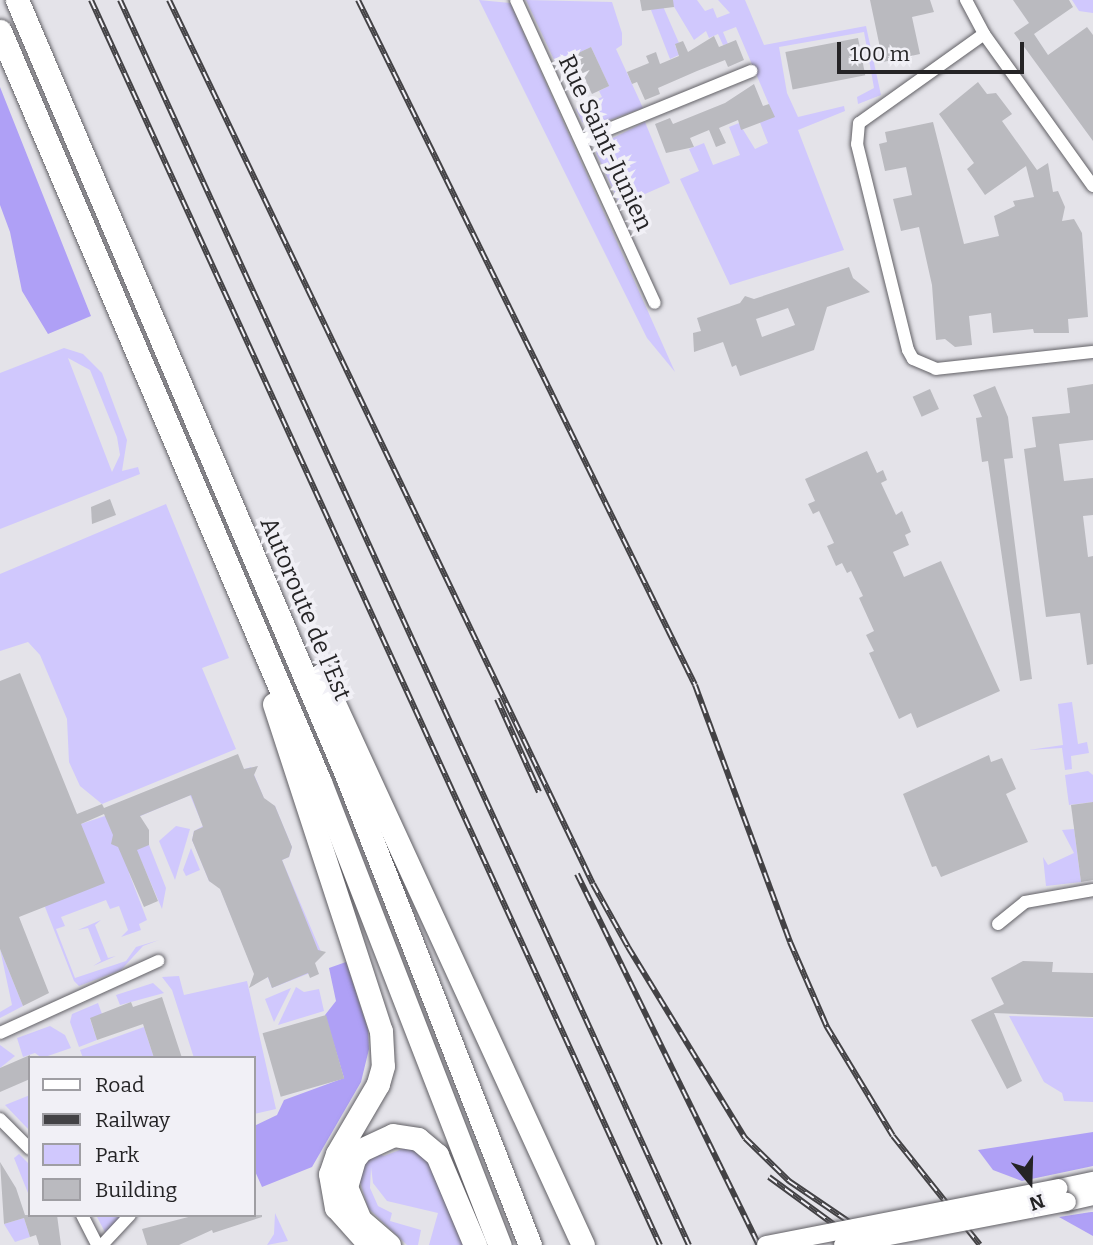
<!DOCTYPE html>
<meta charset="utf-8">
<style>
body{margin:0}
#map{position:relative;width:1093px;height:1245px;overflow:hidden;background:#e4e3e9;font-family:Bitter,serif}
div>[style]{position:absolute}
[style*='--x']{left:calc(var(--x)*1px);top:calc(var(--y)*1px);width:calc(var(--w)*1px);rotate:calc(var(--a)*1deg)}
.green>*{inset:0;background:#d0c8fd}
.forest>*{inset:0;background:#afa0f6}
.building>*{inset:0;background:#bababf;transform-origin:0 0}
.roads{filter:drop-shadow(0 0 2px #616065) drop-shadow(0 0 2px #616065)}
.street>*{height:12px;margin:-6px;padding:0 6px;transform-origin:6px;border-radius:6px;background:#fff}
.secondary>*{height:18px;margin:-9px;padding:0 9px;transform-origin:9px;border-radius:9px;background:#fff}
.highway>*{height:23px;margin:-11.5px;padding:0 11.5px;transform-origin:11.5px;border-radius:11.5px;background:#fff}
.rail>*{height:6px;margin-top:-3px;transform-origin:0;background:repeating-linear-gradient(90deg,#f1f0f6 0 10px,#434245 0 20px);box-sizing:border-box;border-block:2px solid #434245}
.bridges{filter:drop-shadow(0 0 2px #616065) drop-shadow(0 0 2px #616065)}
.secondary-bridge>*{height:18px;margin:-9px;padding:0 9px;transform-origin:9px;border-radius:9px;background:#fff}
span{translate:-50% -50%;white-space:nowrap;text-align:center;line-height:1.15;-webkit-text-stroke:7px #f1f0f6;paint-order:stroke}
.street-label{font-size:24px;color:#252426}
.legend{position:absolute;left:28px;top:1056px;width:228px;height:161px;box-sizing:border-box;background:#f1f0f6;border:2px solid #9f9ea3;margin:0;padding:9px 12px;list-style:none;font-size:21px;color:#252426}
.legend li{display:flex;align-items:center;gap:14px;height:35px}
.legend b{width:35px;border:2px solid #9f9ea3}
.north{position:absolute;left:995px;top:1147px;width:70px;height:70px;-webkit-text-stroke:5px #f1f0f6;paint-order:stroke;rotate:161deg;font-size:19px;font-weight:700;line-height:28px;text-align:center;color:#252426}
.north::after{content:'';display:block;margin:auto;width:24px;height:32px;background:#252426;clip-path:polygon(50% 0,100% 100%,50% 72%,0 100%)}
.scale{position:absolute;left:837px;top:42px;width:187px;height:32px;box-sizing:border-box;border:4px solid #252426;border-top:0;padding-left:9px;font-size:21px;line-height:24px;white-space:nowrap;color:#252426;-webkit-text-stroke:5px #f1f0f6;paint-order:stroke}
</style>
<div id="map">
<div class="green">
<div style="clip-path:polygon(479px 0,510px 3px,675px 372px,647px 338px)"></div>
<div style="clip-path:polygon(526px 0,612px 2px,622px 33px,622px 45px,616px 49px,643px 108px,593px 126px,582px 122px,576px 109px,602px 97px,599px 91px,609px 86px,591px 47px,556px 64px)"></div>
<div style="clip-path:polygon(670px 0,697px 0,705px 11px,713px 8px,717px 18px,730px 13px,718px 0,745px 0,764px 45px,866px 26px,881px 95px,858px 104px,857px 97px,874px 88px,864px 32px,779px 47px,787px 93px,798px 117px,844px 106px,845px 111px,798px 130px,844px 250px,730px 285px,680px 179px,699px 171px,689px 149px,704px 143px,713px 165px,740px 155px,729px 127px,739px 123px,755px 149px,768px 143px,757px 115px,774px 116px,736px 27px,723px 32px,728px 44px,723px 45px,718px 34px,709px 38px,706px 31px,694px 40px)"></div>
<div style="clip-path:polygon(1072px 0,1093px 0,1093px 13px,1079px 11px)"></div>
<div style="clip-path:polygon(662px 4px,679px 43px,675px 45px,679px 55px,670px 59px,651px 10px)"></div>
<div style="clip-path:polygon(645px 122px,670px 183px,620px 205px,596px 153px,599px 145px)"></div>
<div style="clip-path:polygon(evenodd,64px 348px,83px 354px,102px 373px,127px 440px,122px 471px,138px 467px,140px 474px,0 529px,0 373px,64px 348px,68px 358px,90px 370px,117px 437px,120px 455px,112px 472px,68px 358px)"></div>
<div style="clip-path:polygon(166px 504px,229px 658px,202px 668px,236px 749px,102px 804px,80px 786px,69px 762px,67px 719px,40px 655px,28px 642px,0 651px,0 574px)"></div>
<div style="clip-path:polygon(1072px 702px,1078px 744px,1087px 742px,1089px 753px,1071px 756px,1072px 769px,1065px 770px,1062px 748px,1029px 750px,1063px 745px,1058px 704px)"></div>
<div style="clip-path:polygon(251px 767px,265px 801px,275px 806px,292px 847px,289px 857px,282px 860px,322px 954px,314px 956px,315px 971px,272px 988px,267px 975px,255px 975px,219px 886px,209px 881px,192px 840px,194px 831px,203px 826px,190px 795px,138px 817px,166px 888px,162px 909px,140px 858px,129px 873px,147px 920px,139px 924px,141px 930px,121px 937px,128px 930px,119px 906px,110px 909px,106px 900px,61px 917px,65px 926px,56px 929px,75px 978px,126px 961px,136px 947px,159px 940px,143px 946px,121px 970px,79px 986px,74px 981px,45px 907px,81px 824px)"></div>
<div style="clip-path:polygon(1088px 771px,1093px 775px,1093px 802px,1069px 805px,1065px 775px)"></div>
<div style="clip-path:polygon(176px 826px,190px 829px,175px 880px,159px 841px)"></div>
<div style="clip-path:polygon(1074px 829px,1081px 882px,1046px 886px,1043px 857px,1048px 865px,1074px 853px,1062px 830px)"></div>
<div style="clip-path:polygon(191px 848px,200px 870px,186px 876px,183px 870px)"></div>
<div style="clip-path:polygon(101px 920px,95px 925px,108px 958px,116px 956px,93px 966px,101px 961px,88px 928px,78px 930px)"></div>
<div style="clip-path:polygon(0 949px,23px 1006px,0 1018px,0 1012px,12px 1005px)"></div>
<div style="clip-path:polygon(179px 976px,184px 995px,247px 981px,276px 1109px,254px 1114px,254px 1058px,194px 1058px,172px 990px,162px 977px)"></div>
<div style="clip-path:polygon(153px 983px,164px 993px,120px 1005px,116px 995px)"></div>
<div style="clip-path:polygon(296px 987px,304px 992px,319px 989px,324px 1011px,278px 1025px)"></div>
<div style="clip-path:polygon(291px 988px,274px 1022px,265px 999px)"></div>
<div style="clip-path:polygon(98px 1003px,102px 1014px,90px 1019px,97px 1040px,79px 1047px,70px 1022px,72px 1014px)"></div>
<div style="clip-path:polygon(1009px 1016px,1093px 1018px,1093px 1102px,1064px 1101px,1062px 1093px,1044px 1082px)"></div>
<div style="clip-path:polygon(50px 1026px,65px 1035px,71px 1048px,42px 1058px,35px 1053px,23px 1057px,17px 1038px)"></div>
<div style="clip-path:polygon(144px 1027px,154px 1058px,83px 1058px,80px 1050px)"></div>
<div style="clip-path:polygon(0 1045px,15px 1056px,0 1068px)"></div>
<div style="clip-path:polygon(30px 1095px,30px 1131px,5px 1105px)"></div>
<div style="clip-path:polygon(410px 1146px,430px 1159px,465px 1245px,429px 1245px,438px 1213px,387px 1201px,373px 1183px,371px 1167px,370px 1188px,378px 1206px,392px 1213px,390px 1221px,421px 1230px,418px 1245px,407px 1245px,368px 1208px,359px 1178px,364px 1164px,375px 1152px,384px 1156px)"></div>
<div style="clip-path:polygon(19px 1154px,30px 1165px,28px 1193px,14px 1158px)"></div>
<div style="clip-path:polygon(275px 1213px,288px 1241px,267px 1245px,274px 1234px)"></div>
<div style="clip-path:polygon(96px 1215px,124px 1215px,106px 1234px)"></div>
<div style="clip-path:polygon(24px 1218px,30px 1237px,15px 1242px,4px 1224px)"></div>
</div>
<div class="forest">
<div style="clip-path:polygon(0 87px,91px 316px,48px 334px,22px 291px,10px 232px,0 205px)"></div>
<div style="clip-path:polygon(346px 962px,368px 1030px,369px 1049px,361px 1082px,312px 1167px,262px 1187px,254px 1169px,254px 1126px,277px 1115px,284px 1100px,344px 1078px,325px 1015px,336px 1001px,329px 968px)"></div>
<div style="clip-path:polygon(1093px 1132px,1093px 1166px,1022px 1181px,993px 1170px,978px 1150px)"></div>
<div style="clip-path:polygon(1093px 1212px,1093px 1236px,1059px 1217px,1091px 1212px)"></div>
</div>
<div class="building">
<div style="clip-path:polygon(640px 0,673px 0,674px 7px,642px 11px)"></div>
<div style="clip-path:polygon(870px 0,930px 0,934px 12px,912px 17px,920px 54px,883px 62px)"></div>
<div style="clip-path:polygon(1013px 0,1069px 0,1073px 7px,1034px 34px,1048px 55px,1087px 27px,1093px 35px,1093px 141px,1014px 33px,1029px 23px)"></div>
<div style="clip-path:polygon(714px 36px,719px 47px,736px 40px,744px 60px,728px 67px,725px 60px,697px 71px,658px 88px,660px 94px,645px 100px,637px 82px,632px 84px,627px 72px,649px 63px,646px 56px,656px 52px,660px 64px,679px 56px,675px 44px,683px 41px,688px 52px)"></div>
<div style="left:858px;top:38px;width:38px;height:74px;rotate:79deg"></div>
<div style="left:591px;top:47px;width:43px;height:19px;rotate:65deg"></div>
<div style="clip-path:polygon(978px 82px,987px 94px,996px 93px,1012px 114px,1002px 121px,1037px 170px,1048px 163px,1053px 192px,1058px 191px,1065px 207px,1062px 221px,1074px 219px,1082px 233px,1088px 317px,1068px 319px,1069px 333px,1034px 333px,1033px 329px,993px 333px,991px 313px,969px 316px,972px 345px,955px 347px,945px 339px,936px 340px,932px 285px,919px 227px,901px 231px,893px 199px,912px 195px,906px 167px,885px 171px,879px 144px,887px 142px,885px 132px,933px 122px,964px 244px,999px 236px,994px 216px,1015px 206px,1013px 201px,1034px 197px,1026px 166px,985px 195px,967px 169px,974px 163px,939px 114px)"></div>
<div style="clip-path:polygon(754px 84px,763px 106px,769px 104px,775px 117px,741px 130px,738px 120px,719px 128px,726px 143px,716px 147px,709px 130px,690px 138px,694px 147px,666px 153px,655px 124px,670px 118px,673px 124px,725px 103px)"></div>
<div style="clip-path:polygon(evenodd,849px 267px,853px 278px,870px 292px,827px 307px,814px 350px,740px 376px,736px 365px,732px 367px,723px 342px,694px 352px,693px 333px,701px 331px,697px 318px,740px 303px,745px 296px,754px 299px,849px 267px,788px 308px,795px 325px,762px 337px,756px 319px,788px 308px)"></div>
<div style="clip-path:polygon(1093px 384px,1093px 440px,1059px 444px,1064px 481px,1093px 478px,1093px 515px,1083px 516px,1088px 557px,1093px 556px,1093px 664px,1087px 665px,1080px 613px,1046px 617px,1024px 449px,1036px 447px,1032px 417px,1070px 413px,1067px 388px)"></div>
<div style="clip-path:polygon(995px 386px,1008px 417px,1013px 458px,1004px 459px,1032px 679px,1020px 681px,988px 461px,982px 462px,976px 418px,982px 417px,973px 395px)"></div>
<div style="left:930px;top:389px;width:22px;height:19px;rotate:66deg"></div>
<div style="clip-path:polygon(867px 451px,877px 473px,883px 470px,887px 480px,881px 483px,896px 515px,902px 511px,911px 532px,905px 535px,909px 545px,893px 552px,904px 577px,941px 561px,1000px 691px,917px 728px,911px 713px,899px 719px,869px 653px,874px 651px,866px 635px,874px 631px,859px 598px,863px 596px,851px 571px,847px 573px,842px 563px,836px 566px,827px 546px,834px 543px,819px 511px,813px 514px,808px 504px,815px 501px,805px 479px)"></div>
<div style="clip-path:polygon(110px 499px,116px 515px,92px 524px,91px 507px)"></div>
<div style="clip-path:polygon(20px 673px,77px 814px,102px 804px,104px 808px,238px 754px,244px 769px,258px 766px,254px 775px,264px 798px,275px 806px,292px 847px,289px 857px,282px 860px,318px 950px,326px 952px,315px 963px,319px 974px,310px 978px,308px 973px,272px 988px,268px 977px,249px 988px,254px 974px,220px 889px,209px 881px,192px 840px,194px 831px,203px 827px,191px 795px,140px 816px,149px 830px,149px 845px,137px 850px,158px 901px,144px 907px,118px 847px,111px 844px,113px 835px,104px 814px,81px 824px,105px 883px,19px 917px,49px 993px,23px 1006px,0 949px,0 681px)"></div>
<div style="clip-path:polygon(989px 755px,991px 762px,1002px 758px,1016px 789px,1006px 794px,1028px 842px,941px 877px,936px 866px,932px 867px,903px 794px)"></div>
<div style="clip-path:polygon(1093px 802px,1093px 880px,1081px 882px,1071px 805px)"></div>
<div style="clip-path:polygon(1023px 961px,1053px 962px,1052px 972px,1093px 973px,1093px 1017px,994px 1013px,1022px 1081px,1007px 1089px,971px 1020px,1004px 1004px,991px 978px)"></div>
<div style="clip-path:polygon(162px 997px,182px 1058px,154px 1058px,143px 1024px,97px 1040px,90px 1018px,131px 1002px,133px 1007px)"></div>
<div style="left:326px;top:1015px;width:66px;height:66px;rotate:74deg"></div>
<div style="clip-path:polygon(30px 1055px,30px 1079px,0 1092px,0 1068px)"></div>
<div style="clip-path:polygon(0 1162px,16px 1188px,25px 1215px,57px 1215px,61px 1245px,39px 1245px,36px 1235px,30px 1237px,24px 1218px,4px 1224px)"></div>
<div style="clip-path:polygon(196px 1215px,262px 1215px,262px 1217px,213px 1233px,212px 1230px,179px 1245px,147px 1245px,142px 1229px)"></div>
</div>
<div class="roads">
<div class="street">
<div style="--x:516;--y:0;--w:333;--a:65.4"></div>
<div style="--x:966;--y:0;--w:38;--a:62"></div>
<div style="--x:984;--y:34;--w:187;--a:54.4"></div>
<div style="--x:984;--y:34;--w:153;--a:144.5"></div>
<div style="--x:859;--y:123;--w:21;--a:95"></div>
<div style="--x:857;--y:144;--w:212;--a:76.1"></div>
<div style="--x:908;--y:350;--w:10;--a:61"></div>
<div style="--x:913;--y:359;--w:25;--a:23"></div>
<div style="--x:936;--y:369;--w:158;--a:-6.2"></div>
<div style="--x:582;--y:140;--w:183;--a:-22.2"></div>
<div style="--x:998;--y:924;--w:35;--a:-39"></div>
<div style="--x:1025;--y:902;--w:69;--a:-10"></div>
<div style="--x:0;--y:1033;--w:174;--a:-24.5"></div>
<div style="--x:0;--y:1119;--w:42;--a:45"></div>
<div style="--x:82;--y:1215;--w:34;--a:63"></div>
<div style="--x:102;--y:1245;--w:41;--a:-47"></div>
</div>
<div class="secondary">
<div style="--x:1059;--y:1188;--w:35;--a:-12"></div>
<div style="--x:1067;--y:1202;--w:27;--a:-13"></div>
</div>
<div class="highway">
<div style="--x:17;--y:0;--w:841;--a:66.97"></div>
<div style="--x:346;--y:774;--w:506;--a:68.66"></div>
<div style="--x:0;--y:31;--w:816;--a:66.92"></div>
<div style="--x:320;--y:782;--w:497;--a:68.8"></div>
<div style="--x:321;--y:675;--w:627;--a:65.31"></div>
<div style="--x:274;--y:704;--w:344;--a:71.9"></div>
<div style="--x:381;--y:1031;--w:35;--a:87"></div>
<div style="--x:383;--y:1066;--w:19;--a:106"></div>
<div style="--x:378;--y:1084;--w:81;--a:120.4"></div>
<div style="--x:337;--y:1154;--w:21;--a:109"></div>
<div style="--x:330;--y:1174;--w:34;--a:80"></div>
<div style="--x:336;--y:1207;--w:51;--a:48.2"></div>
<div style="--x:389;--y:1245;--w:38;--a:-139"></div>
<div style="--x:360;--y:1220;--w:36;--a:-113"></div>
<div style="--x:346;--y:1187;--w:29;--a:-74"></div>
<div style="--x:354;--y:1159;--w:11;--a:-52"></div>
<div style="--x:361;--y:1150;--w:35;--a:-25"></div>
<div style="--x:393;--y:1135;--w:25;--a:9"></div>
<div style="--x:418;--y:1139;--w:25;--a:40"></div>
<div style="--x:437;--y:1155;--w:98;--a:67.1"></div>
</div>
</div>
<div class="rail">
<div style="--x:91;--y:0;--w:1369;--a:65.44"></div>
<div style="--x:120;--y:0;--w:1369;--a:65.44"></div>
<div style="--x:169;--y:0;--w:980;--a:64.38"></div>
<div style="--x:593;--y:884;--w:72;--a:60.9"></div>
<div style="--x:628;--y:947;--w:224;--a:58.5"></div>
<div style="--x:745;--y:1138;--w:62;--a:44.3"></div>
<div style="--x:789;--y:1181;--w:114;--a:34.2"></div>
<div style="--x:358;--y:0;--w:763;--a:63.8"></div>
<div style="--x:695;--y:685;--w:274;--a:69.7"></div>
<div style="--x:790;--y:942;--w:93;--a:66.5"></div>
<div style="--x:827;--y:1027;--w:127;--a:58.8"></div>
<div style="--x:893;--y:1136;--w:139;--a:51.4"></div>
<div style="--x:497;--y:699;--w:102;--a:65.7"></div>
<div style="--x:577;--y:874;--w:413;--a:63.9"></div>
<div style="--x:769;--y:1177;--w:115;--a:36.2"></div>
</div>
<div class="bridges">
<div class="secondary-bridge">
<div style="--x:766;--y:1245;--w:298;--a:-11"></div>
<div style="--x:843;--y:1245;--w:228;--a:-10.9"></div>
</div>
</div>
<div class="street-label">
<span style="left:605px;top:143px;rotate:65deg">Rue Saint-Junien</span>
<span style="left:305px;top:609px;rotate:67deg">Autoroute de l’Est</span>
</div>
<ul class="legend">
<li><b style="height:9px;background:#fff"></b>Road</li>
<li><b style="height:9px;background:#434245"></b>Railway</li>
<li><b style="height:19px;background:#d0c8fd"></b>Park</li>
<li><b style="height:19px;background:#bababf"></b>Building</li>
</ul>
<div class="north">N</div>
<div class="scale">100 m</div>
</div>
